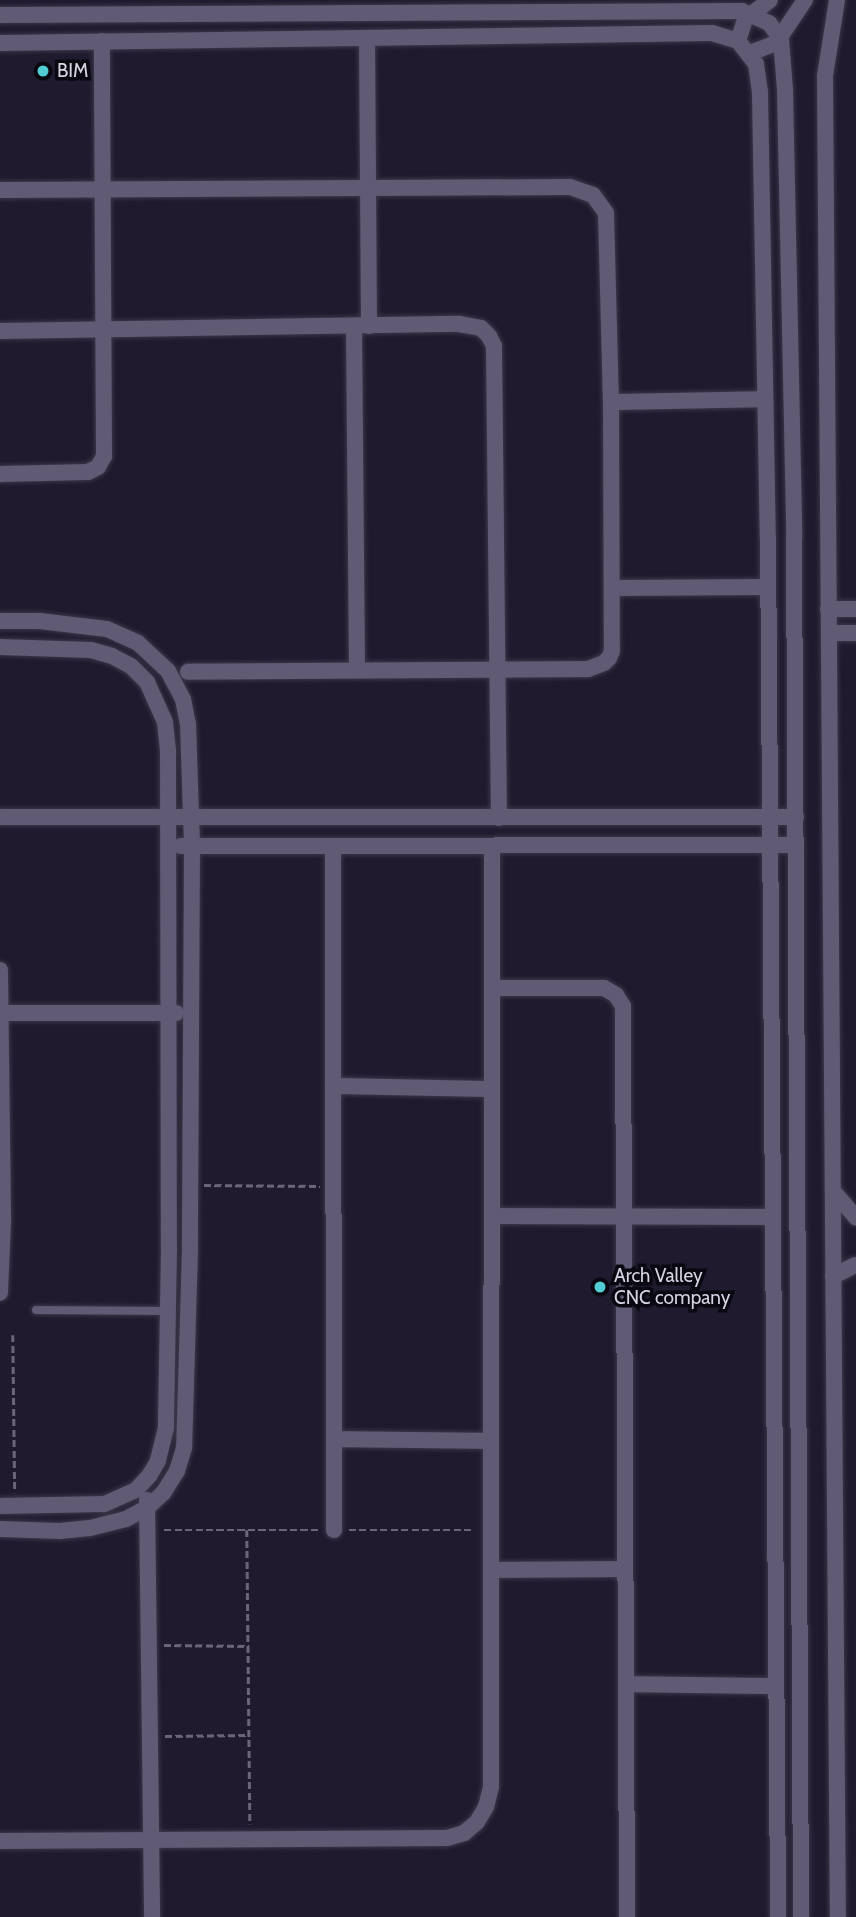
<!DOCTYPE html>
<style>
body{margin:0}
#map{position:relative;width:856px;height:1917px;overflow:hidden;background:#201a2f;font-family:Cabin,sans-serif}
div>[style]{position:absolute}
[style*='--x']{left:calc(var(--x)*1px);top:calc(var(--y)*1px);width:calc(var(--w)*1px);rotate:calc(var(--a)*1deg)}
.path>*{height:2.5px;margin-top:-1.25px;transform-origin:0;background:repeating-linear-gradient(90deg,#6a6578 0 7px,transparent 0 10.5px)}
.roads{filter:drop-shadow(0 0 2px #3b3648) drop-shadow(0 0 2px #3b3648)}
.lane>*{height:8px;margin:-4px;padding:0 4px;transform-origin:4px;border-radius:4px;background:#605a74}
.street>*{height:16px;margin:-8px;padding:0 8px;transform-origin:8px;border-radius:8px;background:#605a74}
.dots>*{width:19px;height:19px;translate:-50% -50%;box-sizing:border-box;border:4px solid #090710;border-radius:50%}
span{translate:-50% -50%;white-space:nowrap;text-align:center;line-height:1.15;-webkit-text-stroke:7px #090710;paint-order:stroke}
.poi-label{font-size:19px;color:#d6d3e2}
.left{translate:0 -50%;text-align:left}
</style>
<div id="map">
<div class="path">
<div style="--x:204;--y:1185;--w:116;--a:0.5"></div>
<div style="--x:13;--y:1335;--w:158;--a:89.3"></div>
<div style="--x:164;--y:1530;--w:154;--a:0"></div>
<div style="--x:247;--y:1530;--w:294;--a:89.4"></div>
<div style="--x:349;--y:1530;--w:126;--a:0"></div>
<div style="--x:164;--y:1645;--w:85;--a:0.7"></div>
<div style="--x:165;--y:1736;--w:84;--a:-0.7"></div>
</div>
<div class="roads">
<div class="lane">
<div style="--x:36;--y:1310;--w:132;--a:0.4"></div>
</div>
<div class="street">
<div style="--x:837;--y:0;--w:77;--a:99"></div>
<div style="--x:825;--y:76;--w:1841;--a:89.6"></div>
<div style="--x:0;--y:15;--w:742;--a:-0.31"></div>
<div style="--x:742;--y:11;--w:30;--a:24"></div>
<div style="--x:769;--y:23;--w:20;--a:53"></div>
<div style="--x:781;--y:39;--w:51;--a:85.5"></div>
<div style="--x:785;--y:90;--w:447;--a:88.8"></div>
<div style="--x:794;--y:537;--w:1380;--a:89.71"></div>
<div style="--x:367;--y:38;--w:288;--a:89.6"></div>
<div style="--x:738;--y:41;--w:23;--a:-72"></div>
<div style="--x:745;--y:19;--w:31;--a:-37"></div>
<div style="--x:0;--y:43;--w:712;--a:-0.8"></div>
<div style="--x:712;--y:33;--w:27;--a:17"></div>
<div style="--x:738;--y:41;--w:29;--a:52"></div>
<div style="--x:756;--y:64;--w:28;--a:82"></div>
<div style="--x:760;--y:92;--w:446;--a:89"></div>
<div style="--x:768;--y:538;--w:1379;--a:89.58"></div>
<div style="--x:750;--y:53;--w:28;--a:-21"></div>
<div style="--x:776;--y:43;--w:52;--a:-56"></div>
<div style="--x:0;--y:190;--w:570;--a:-0.3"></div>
<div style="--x:570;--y:187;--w:24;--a:19"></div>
<div style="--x:593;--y:195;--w:22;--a:54"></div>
<div style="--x:606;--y:213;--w:189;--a:88.5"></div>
<div style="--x:611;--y:402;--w:249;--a:89.8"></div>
<div style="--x:612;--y:651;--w:8;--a:113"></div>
<div style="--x:609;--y:658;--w:7;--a:135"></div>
<div style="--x:604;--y:663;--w:17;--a:159"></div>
<div style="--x:588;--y:669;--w:400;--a:179.6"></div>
<div style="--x:354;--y:326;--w:344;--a:89.5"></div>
<div style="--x:0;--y:331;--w:459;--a:-0.9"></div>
<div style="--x:459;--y:324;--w:22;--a:10"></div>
<div style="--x:481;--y:328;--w:11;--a:45"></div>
<div style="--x:489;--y:336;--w:11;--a:63"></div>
<div style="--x:494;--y:346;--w:472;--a:89.4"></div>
<div style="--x:611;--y:402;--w:154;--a:-1.1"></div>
<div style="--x:0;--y:474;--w:88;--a:-1.3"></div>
<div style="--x:88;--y:472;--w:11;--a:-27"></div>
<div style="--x:98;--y:467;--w:13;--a:-61"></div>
<div style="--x:104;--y:456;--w:415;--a:-90.3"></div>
<div style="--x:612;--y:588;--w:156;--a:-0.4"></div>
<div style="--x:828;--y:609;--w:28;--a:0"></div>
<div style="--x:0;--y:621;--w:40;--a:0"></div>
<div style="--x:40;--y:621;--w:67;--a:6.8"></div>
<div style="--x:107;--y:629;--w:34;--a:24"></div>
<div style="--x:138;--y:643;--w:41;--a:43"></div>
<div style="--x:168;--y:671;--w:32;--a:62"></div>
<div style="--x:183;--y:699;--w:25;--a:79"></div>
<div style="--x:188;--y:724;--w:122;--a:88.1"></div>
<div style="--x:192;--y:846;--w:403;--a:90.3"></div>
<div style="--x:190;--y:1249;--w:199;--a:91.7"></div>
<div style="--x:184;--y:1448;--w:24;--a:107"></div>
<div style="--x:177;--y:1471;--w:26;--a:122"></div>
<div style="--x:163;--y:1493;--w:21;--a:137"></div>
<div style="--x:148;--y:1507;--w:25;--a:151"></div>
<div style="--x:126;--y:1519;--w:38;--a:166"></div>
<div style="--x:89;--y:1528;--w:29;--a:174"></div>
<div style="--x:60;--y:1531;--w:60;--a:-178.1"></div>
<div style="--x:829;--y:633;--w:27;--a:0"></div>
<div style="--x:0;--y:647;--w:91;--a:1.9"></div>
<div style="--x:91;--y:650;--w:22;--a:16"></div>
<div style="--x:112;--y:656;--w:21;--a:28"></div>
<div style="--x:131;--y:666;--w:23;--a:45"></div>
<div style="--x:147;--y:682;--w:44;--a:65.8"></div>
<div style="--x:165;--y:722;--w:29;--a:84"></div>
<div style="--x:168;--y:751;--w:498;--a:89.9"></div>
<div style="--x:169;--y:1249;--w:179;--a:91"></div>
<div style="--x:166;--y:1428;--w:34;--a:104"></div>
<div style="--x:158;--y:1461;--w:17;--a:121"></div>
<div style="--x:149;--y:1476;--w:19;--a:133"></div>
<div style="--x:136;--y:1490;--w:35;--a:156"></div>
<div style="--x:104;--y:1504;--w:104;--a:178.9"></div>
<div style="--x:0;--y:817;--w:796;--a:0"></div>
<div style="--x:181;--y:846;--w:615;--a:-0.09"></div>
<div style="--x:333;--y:846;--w:684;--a:89.92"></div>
<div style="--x:0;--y:970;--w:253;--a:89.3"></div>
<div style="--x:3;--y:1223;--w:70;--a:92.5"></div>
<div style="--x:492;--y:988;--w:112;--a:0"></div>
<div style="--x:604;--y:988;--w:14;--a:30"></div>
<div style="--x:616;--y:995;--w:13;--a:58"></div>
<div style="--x:623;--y:1006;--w:911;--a:89.75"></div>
<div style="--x:0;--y:1013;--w:176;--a:0"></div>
<div style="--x:333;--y:1086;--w:159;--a:1.1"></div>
<div style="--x:833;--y:1191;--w:35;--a:49"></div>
<div style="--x:492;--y:1216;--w:280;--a:0.2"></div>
<div style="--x:833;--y:1276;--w:25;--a:-26"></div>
<div style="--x:334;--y:1439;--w:157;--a:0.7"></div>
<div style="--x:147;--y:1500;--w:417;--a:89.3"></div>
<div style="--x:491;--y:1570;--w:134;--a:-0.4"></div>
<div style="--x:626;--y:1684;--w:149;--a:0.8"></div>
<div style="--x:0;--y:1841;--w:447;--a:-0.4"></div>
<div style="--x:447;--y:1838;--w:18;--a:-16"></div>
<div style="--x:464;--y:1833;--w:17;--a:-40"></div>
<div style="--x:477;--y:1822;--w:17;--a:-59"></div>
<div style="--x:486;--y:1807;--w:21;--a:-76"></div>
<div style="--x:491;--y:1787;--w:941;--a:-89.94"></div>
</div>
</div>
<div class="dots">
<div style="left:43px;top:71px;background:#51ccd3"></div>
<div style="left:600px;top:1287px;background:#51ccd3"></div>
</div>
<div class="poi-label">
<span class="left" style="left:57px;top:71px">BIM</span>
<span class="left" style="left:614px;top:1287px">Arch Valley<br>CNC company</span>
</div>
</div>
